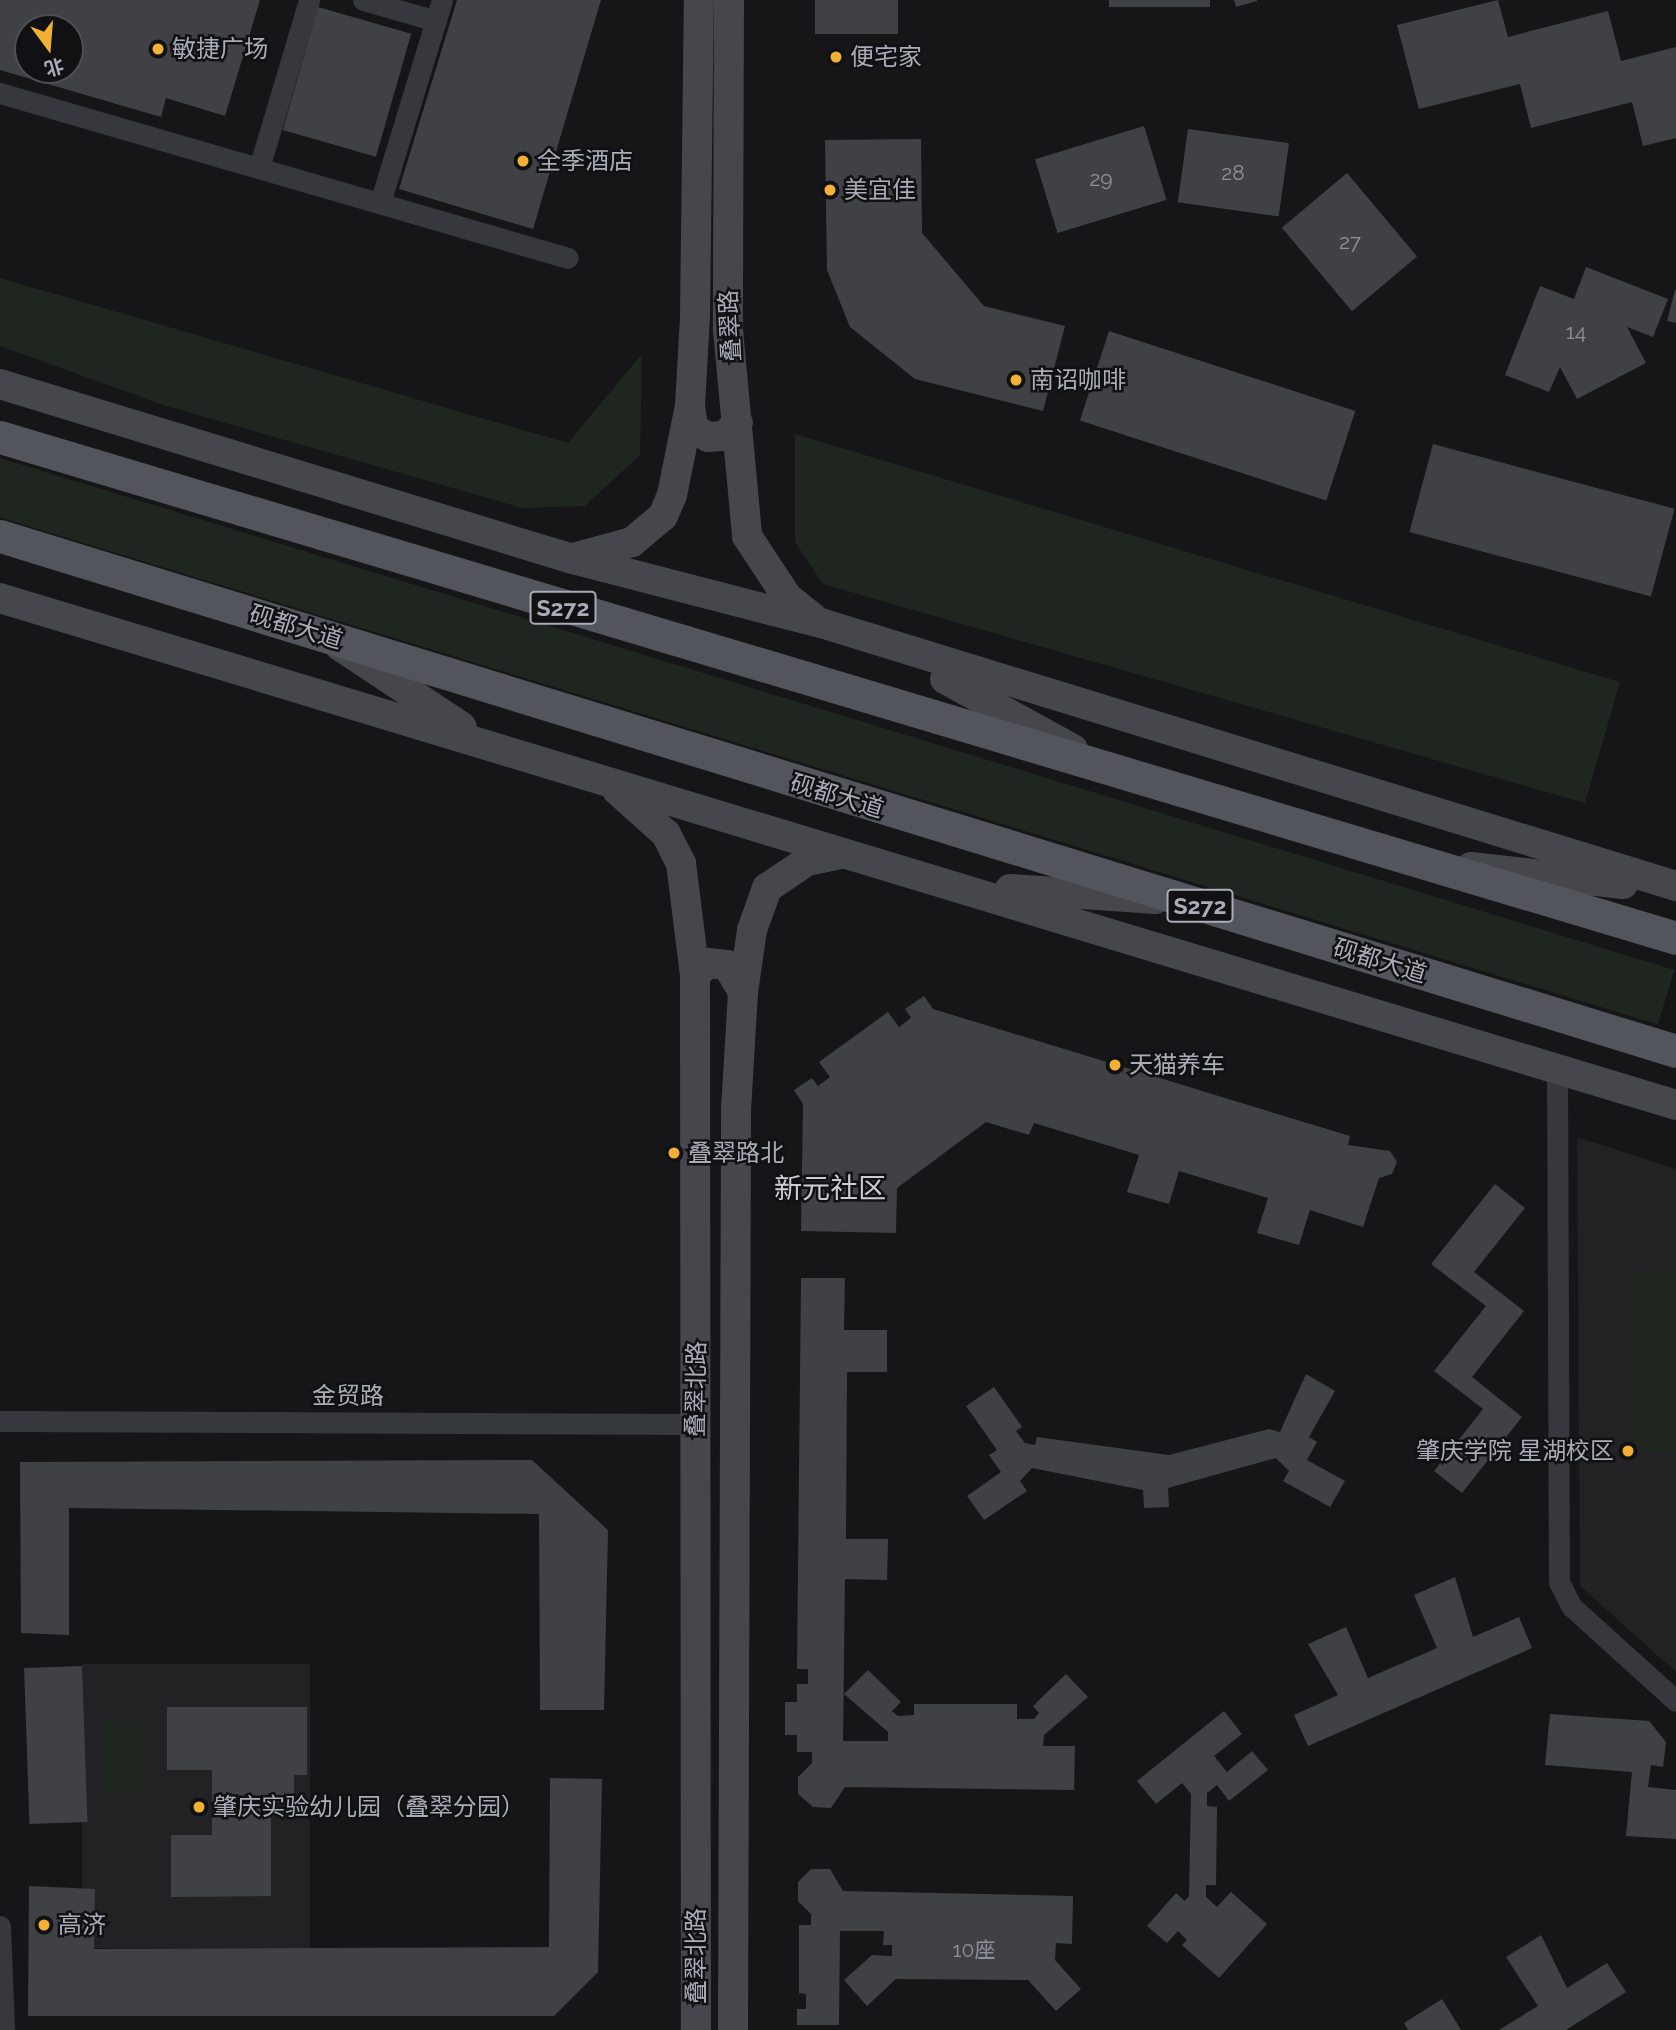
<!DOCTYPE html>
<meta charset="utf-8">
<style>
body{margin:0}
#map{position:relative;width:1676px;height:2030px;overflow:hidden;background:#161618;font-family:Raleway,"Noto Sans SC",sans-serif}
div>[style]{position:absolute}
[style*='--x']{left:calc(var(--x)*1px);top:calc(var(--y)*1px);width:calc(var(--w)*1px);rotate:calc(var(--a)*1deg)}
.built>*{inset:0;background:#222225;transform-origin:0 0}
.green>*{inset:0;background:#1e261f;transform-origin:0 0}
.building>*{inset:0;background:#404145;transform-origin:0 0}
.street>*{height:21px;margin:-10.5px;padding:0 10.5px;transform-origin:10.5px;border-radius:10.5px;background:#37383d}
.secondary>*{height:30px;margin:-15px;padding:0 15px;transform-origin:15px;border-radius:15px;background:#45474d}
.primary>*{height:33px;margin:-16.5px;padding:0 16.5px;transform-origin:16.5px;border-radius:16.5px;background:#53555c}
.dots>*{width:19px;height:19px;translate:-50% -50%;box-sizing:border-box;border:4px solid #111113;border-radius:50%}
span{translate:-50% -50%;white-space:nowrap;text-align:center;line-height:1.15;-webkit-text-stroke:5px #111113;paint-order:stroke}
.number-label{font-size:21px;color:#8e929b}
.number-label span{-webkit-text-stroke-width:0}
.shield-label span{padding:2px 5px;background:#111113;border:2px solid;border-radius:5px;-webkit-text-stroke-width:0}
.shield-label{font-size:23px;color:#a8adb8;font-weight:700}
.poi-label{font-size:24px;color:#a8adb8}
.left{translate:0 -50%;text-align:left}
.right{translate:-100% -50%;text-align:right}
.street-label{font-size:24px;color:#a8adb8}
.quarter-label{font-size:28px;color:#c9ccd4}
.north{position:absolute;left:14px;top:14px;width:70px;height:70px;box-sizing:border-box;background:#111113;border:2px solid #4d4f55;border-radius:50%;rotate:164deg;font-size:19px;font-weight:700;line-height:28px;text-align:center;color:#a8adb8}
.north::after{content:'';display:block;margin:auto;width:24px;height:32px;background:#f2b134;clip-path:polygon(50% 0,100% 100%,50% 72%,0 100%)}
</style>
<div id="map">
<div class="built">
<div style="clip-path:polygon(1577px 1137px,1676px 1169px,1676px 1672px,1580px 1586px)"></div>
<div style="left:310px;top:1664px;width:284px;height:228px;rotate:90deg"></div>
</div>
<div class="green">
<div style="clip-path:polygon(0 278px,568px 443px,642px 354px,640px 455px,585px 506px,522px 508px,166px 406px,0 346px)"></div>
<div style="clip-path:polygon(795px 434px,1620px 682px,1585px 803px,823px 584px,795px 542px)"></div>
<div style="left:0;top:458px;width:1751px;height:57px;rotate:17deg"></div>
<div style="left:1634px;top:1272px;width:42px;height:181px"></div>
<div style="left:104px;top:1723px;width:38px;height:70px"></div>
</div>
<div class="building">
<div style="clip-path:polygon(evenodd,0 0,260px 0,225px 116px,166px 98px,161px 117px,0 70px,0 0,28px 28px,70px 28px,70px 70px,28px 70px,28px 28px)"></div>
<div style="clip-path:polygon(457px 0,601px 0,533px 229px,399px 189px)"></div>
<div style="left:815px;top:0;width:83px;height:34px"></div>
<div style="left:1109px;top:0;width:101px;height:7px"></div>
<div style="clip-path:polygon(1234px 0,1257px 0,1257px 1px,1236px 7px)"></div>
<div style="clip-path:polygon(1498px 0,1508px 37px,1608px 11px,1621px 61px,1676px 47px,1676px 138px,1643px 146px,1632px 102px,1531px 128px,1520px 84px,1419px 109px,1397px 25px)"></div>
<div style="left:318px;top:7px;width:97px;height:128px;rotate:16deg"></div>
<div style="left:1144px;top:126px;width:77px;height:114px;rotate:73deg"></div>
<div style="left:1188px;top:129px;width:102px;height:74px;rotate:8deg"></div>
<div style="clip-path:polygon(921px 139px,922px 233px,984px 306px,1065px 326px,1043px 411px,915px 379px,850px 327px,827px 270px,825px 140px)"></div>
<div style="left:1347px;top:173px;width:109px;height:85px;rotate:50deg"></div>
<div style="clip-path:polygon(1586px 267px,1668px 299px,1653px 337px,1627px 327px,1646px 363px,1577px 399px,1560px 367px,1549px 392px,1505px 375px,1540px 286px,1574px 299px)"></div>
<div style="clip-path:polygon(1675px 290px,1676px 290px,1676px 323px,1667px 321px)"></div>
<div style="left:1109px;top:331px;width:259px;height:94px;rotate:18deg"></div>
<div style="left:1433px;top:444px;width:250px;height:91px;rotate:15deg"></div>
<div style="clip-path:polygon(924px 996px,933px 1009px,1350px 1136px,1348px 1145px,1390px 1151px,1397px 1162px,1392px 1174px,1379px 1178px,1363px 1227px,1310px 1210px,1299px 1245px,1257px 1233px,1268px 1198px,1179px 1171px,1169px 1204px,1127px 1192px,1139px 1155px,1034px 1123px,1029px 1135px,986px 1122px,897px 1188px,896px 1233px,801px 1231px,803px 1104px,794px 1090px,812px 1078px,818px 1086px,830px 1077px,819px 1062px,888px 1012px,899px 1027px,911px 1018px,905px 1009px)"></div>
<div style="clip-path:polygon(1495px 1184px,1525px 1208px,1474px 1272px,1524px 1311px,1472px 1377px,1522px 1417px,1462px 1493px,1434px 1471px,1483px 1409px,1434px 1371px,1486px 1306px,1431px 1264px)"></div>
<div style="clip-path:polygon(801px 1278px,845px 1278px,844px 1330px,887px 1330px,887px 1372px,847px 1372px,846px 1539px,888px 1539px,887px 1580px,845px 1579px,843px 1741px,888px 1741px,888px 1732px,844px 1694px,868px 1670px,901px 1702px,892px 1711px,898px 1716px,914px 1715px,914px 1704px,1017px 1704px,1017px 1719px,1034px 1719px,1039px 1713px,1033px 1706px,1066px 1674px,1088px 1697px,1044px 1735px,1043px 1746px,1075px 1746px,1074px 1790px,845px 1787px,831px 1808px,813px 1807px,798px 1794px,798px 1777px,812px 1763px,812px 1752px,797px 1752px,797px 1735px,785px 1735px,785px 1702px,797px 1702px,797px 1684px,808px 1684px,808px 1669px,797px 1669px)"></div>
<div style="clip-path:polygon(1306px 1374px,1335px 1391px,1309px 1437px,1317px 1442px,1307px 1460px,1345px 1481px,1330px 1507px,1283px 1481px,1289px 1471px,1276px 1458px,1168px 1488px,1169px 1507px,1144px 1508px,1143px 1490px,1032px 1468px,1020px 1481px,1027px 1491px,984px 1520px,967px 1496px,1001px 1472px,989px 1455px,997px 1450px,966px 1406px,994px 1387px,1022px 1427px,1016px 1431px,1025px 1443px,1035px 1445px,1037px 1437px,1169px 1455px,1269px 1429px,1280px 1432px)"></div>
<div style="clip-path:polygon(532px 1460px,608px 1530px,604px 1710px,540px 1710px,539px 1514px,69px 1508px,69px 1635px,21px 1633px,20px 1462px)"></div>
<div style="clip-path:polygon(1455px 1577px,1473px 1637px,1519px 1617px,1532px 1648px,1308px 1746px,1294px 1715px,1338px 1695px,1308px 1644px,1346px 1627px,1368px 1678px,1437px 1648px,1414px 1595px)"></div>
<div style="left:82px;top:1666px;width:156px;height:58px;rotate:88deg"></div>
<div style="clip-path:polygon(167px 1707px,307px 1707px,307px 1775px,294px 1775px,294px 1803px,271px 1803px,271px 1896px,171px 1897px,171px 1835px,212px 1835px,212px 1770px,167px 1770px)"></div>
<div style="clip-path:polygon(1224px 1711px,1242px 1734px,1214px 1756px,1227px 1772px,1252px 1751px,1268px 1770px,1229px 1801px,1217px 1785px,1207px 1793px,1207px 1806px,1217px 1807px,1216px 1885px,1206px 1885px,1206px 1897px,1217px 1907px,1231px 1892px,1267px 1924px,1219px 1978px,1182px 1945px,1187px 1940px,1178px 1931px,1167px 1943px,1147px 1926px,1176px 1893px,1185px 1901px,1189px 1896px,1191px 1794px,1182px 1783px,1156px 1804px,1137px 1781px)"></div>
<div style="clip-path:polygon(1550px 1714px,1649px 1721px,1666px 1742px,1663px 1767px,1651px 1765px,1648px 1787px,1676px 1790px,1676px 1839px,1626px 1836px,1632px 1772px,1545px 1765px)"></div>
<div style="clip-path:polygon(550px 1778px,602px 1779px,598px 1972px,554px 2016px,28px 2016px,29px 1886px,95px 1889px,94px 1949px,549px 1947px)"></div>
<div style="clip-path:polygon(811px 1869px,830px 1869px,843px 1891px,1073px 1896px,1072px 1944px,1056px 1943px,1055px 1960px,1081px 1989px,1056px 2011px,1028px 1980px,896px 1979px,867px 2006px,844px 1980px,872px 1955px,892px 1956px,892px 1945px,883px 1945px,884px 1931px,840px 1931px,839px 2025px,797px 2025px,797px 2009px,806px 2009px,806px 1994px,799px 1993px,799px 1925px,811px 1925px,811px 1914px,798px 1901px,798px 1882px)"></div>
<div style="clip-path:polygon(1541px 1935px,1567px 1988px,1607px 1963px,1626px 1992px,1566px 2030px,1499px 2030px,1538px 2006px,1506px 1957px)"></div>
<div style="clip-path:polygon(1442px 1999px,1461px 2030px,1408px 2030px,1404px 2023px)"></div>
</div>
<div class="street">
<div style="--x:363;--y:0;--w:76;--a:16"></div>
<div style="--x:0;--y:93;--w:591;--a:16.2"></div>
<div style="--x:259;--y:168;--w:175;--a:-73.4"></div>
<div style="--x:380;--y:203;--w:212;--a:-73"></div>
<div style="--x:1557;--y:1070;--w:512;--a:89.78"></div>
<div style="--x:1559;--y:1582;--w:28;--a:63"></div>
<div style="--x:1572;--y:1607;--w:140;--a:42.1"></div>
<div style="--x:0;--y:1421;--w:696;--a:0.25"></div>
<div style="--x:0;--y:1926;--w:104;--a:87.8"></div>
</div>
<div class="secondary">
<div style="--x:729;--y:0;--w:330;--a:90.2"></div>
<div style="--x:728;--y:330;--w:207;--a:84.7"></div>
<div style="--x:747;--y:536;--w:73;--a:56.7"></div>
<div style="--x:787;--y:597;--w:33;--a:39"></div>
<div style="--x:0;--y:384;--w:595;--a:17"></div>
<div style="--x:569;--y:558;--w:260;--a:14.5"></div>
<div style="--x:821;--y:623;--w:895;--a:17.1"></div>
<div style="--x:690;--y:406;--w:22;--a:82"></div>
<div style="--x:693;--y:428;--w:17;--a:31"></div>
<div style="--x:708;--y:437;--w:16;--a:-4"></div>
<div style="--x:724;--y:436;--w:19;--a:-43"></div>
<div style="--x:577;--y:557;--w:57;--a:-15.3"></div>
<div style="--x:632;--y:542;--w:40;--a:-40"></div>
<div style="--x:663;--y:516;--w:23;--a:-67"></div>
<div style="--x:672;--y:495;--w:91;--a:-78.6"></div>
<div style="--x:690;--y:406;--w:89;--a:-86.8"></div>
<div style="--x:695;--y:317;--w:317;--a:-89.3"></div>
<div style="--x:0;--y:598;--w:1751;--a:16.83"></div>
<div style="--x:340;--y:646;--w:146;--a:33.6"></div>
<div style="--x:945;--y:679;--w:146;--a:28.7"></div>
<div style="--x:617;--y:790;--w:66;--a:41.9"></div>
<div style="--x:666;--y:834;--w:33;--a:63"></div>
<div style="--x:681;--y:863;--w:113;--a:82.9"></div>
<div style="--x:695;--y:975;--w:1055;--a:89.95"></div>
<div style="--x:1471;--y:867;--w:153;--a:6.4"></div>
<div style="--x:1010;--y:889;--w:146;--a:3.9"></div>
<div style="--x:695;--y:975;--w:18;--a:-43"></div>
<div style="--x:708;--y:963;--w:19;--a:6"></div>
<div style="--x:727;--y:965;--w:31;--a:59"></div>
<div style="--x:733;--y:2030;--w:920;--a:-89.81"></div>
<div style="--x:736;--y:1110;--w:118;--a:-86.6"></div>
<div style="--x:743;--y:992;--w:63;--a:-81.7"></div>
<div style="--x:752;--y:930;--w:45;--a:-70.3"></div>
<div style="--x:767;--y:888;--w:48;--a:-34"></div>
<div style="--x:807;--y:861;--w:35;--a:-12"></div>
</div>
<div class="primary">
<div style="--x:0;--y:437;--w:1749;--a:16.64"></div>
<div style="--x:0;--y:536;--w:1753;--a:17.08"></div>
</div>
<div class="dots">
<div style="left:158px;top:49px;background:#f2b134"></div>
<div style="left:836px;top:57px;background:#f2b134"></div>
<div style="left:523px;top:161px;background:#f2b134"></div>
<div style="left:830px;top:190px;background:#f2b134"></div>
<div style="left:1016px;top:380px;background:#f2b134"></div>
<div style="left:1115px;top:1065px;background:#f2b134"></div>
<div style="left:674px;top:1153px;background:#f2b134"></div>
<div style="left:1628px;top:1451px;background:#f2b134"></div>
<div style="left:199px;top:1807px;background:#f2b134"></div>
<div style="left:44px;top:1925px;background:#f2b134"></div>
</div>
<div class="number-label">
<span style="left:1233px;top:173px">28</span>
<span style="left:1101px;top:179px">29</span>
<span style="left:1350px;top:242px">27</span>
<span style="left:1576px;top:332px">14</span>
<span style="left:974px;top:1950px">10座</span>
</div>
<div class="shield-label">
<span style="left:563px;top:608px">S272</span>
<span style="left:1200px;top:906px">S272</span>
</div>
<div class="poi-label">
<span class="left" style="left:172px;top:49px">敏捷广场</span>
<span class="left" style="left:850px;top:57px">便宅家</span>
<span class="left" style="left:537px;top:161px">全季酒店</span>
<span class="left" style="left:844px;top:190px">美宜佳</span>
<span class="left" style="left:1030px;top:380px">南诏咖啡</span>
<span class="left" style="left:1129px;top:1065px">天猫养车</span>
<span class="left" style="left:688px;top:1153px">叠翠路北</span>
<span class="right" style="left:1614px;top:1451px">肇庆学院 星湖校区</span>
<span class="left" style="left:213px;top:1807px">肇庆实验幼儿园（叠翠分园）</span>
<span class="left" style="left:58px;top:1925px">高济</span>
</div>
<div class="street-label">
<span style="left:730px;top:326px;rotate:-93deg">叠翠路</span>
<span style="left:296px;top:627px;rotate:17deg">砚都大道</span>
<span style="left:837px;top:796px;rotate:17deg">砚都大道</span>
<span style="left:1380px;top:961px;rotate:17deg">砚都大道</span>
<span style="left:696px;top:1389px;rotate:-89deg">叠翠北路</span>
<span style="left:348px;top:1396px">金贸路</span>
<span style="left:696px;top:1956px;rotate:-90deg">叠翠北路</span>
</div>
<div class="quarter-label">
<span style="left:830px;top:1189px">新元社区</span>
</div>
<div class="north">北</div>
</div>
